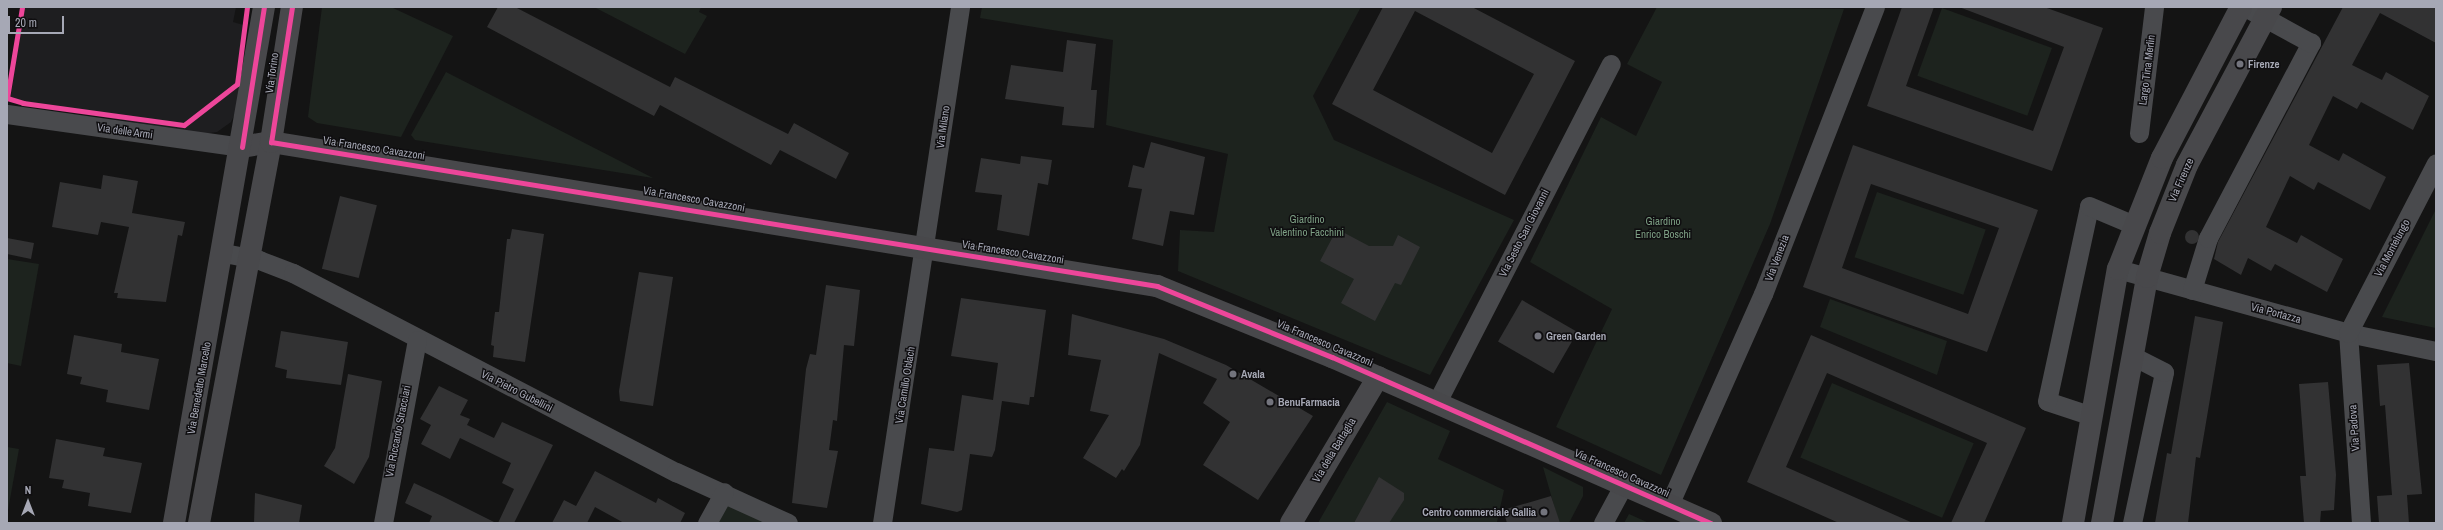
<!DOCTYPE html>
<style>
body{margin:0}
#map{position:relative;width:2443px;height:530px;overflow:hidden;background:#141414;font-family:"Archivo Narrow",sans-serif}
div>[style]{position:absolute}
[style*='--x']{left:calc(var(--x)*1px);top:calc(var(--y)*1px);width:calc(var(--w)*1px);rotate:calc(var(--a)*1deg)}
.built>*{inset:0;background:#1e1e20}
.green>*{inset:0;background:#1d231e;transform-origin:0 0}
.building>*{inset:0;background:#323233;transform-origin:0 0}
.round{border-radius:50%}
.street>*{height:19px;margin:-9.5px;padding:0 9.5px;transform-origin:9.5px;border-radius:9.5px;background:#494a4d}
.secondary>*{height:22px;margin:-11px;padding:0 11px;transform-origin:11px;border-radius:11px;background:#48484b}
.cycleway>*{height:5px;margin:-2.5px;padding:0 2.5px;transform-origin:2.5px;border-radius:2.5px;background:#ed469a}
.dots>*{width:11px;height:11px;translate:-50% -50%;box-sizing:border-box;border:2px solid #0f0e10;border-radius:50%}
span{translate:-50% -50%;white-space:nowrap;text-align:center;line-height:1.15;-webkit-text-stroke:3px #0f0e10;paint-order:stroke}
.poi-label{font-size:11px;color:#a6a8b5;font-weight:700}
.left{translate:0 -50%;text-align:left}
.right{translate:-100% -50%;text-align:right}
.street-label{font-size:11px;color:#a6a8b5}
.park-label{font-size:11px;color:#7d9f84}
.frame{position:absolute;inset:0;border:8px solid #a6a8b5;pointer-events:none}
.north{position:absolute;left:8px;top:482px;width:40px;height:40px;-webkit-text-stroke:3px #0f0e10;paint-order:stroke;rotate:0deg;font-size:11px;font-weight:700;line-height:16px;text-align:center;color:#a6a8b5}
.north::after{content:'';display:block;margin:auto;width:14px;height:18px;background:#a6a8b5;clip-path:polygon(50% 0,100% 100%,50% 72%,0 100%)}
.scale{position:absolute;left:8px;top:16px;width:56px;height:18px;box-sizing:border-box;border:2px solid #a6a8b5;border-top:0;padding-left:5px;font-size:12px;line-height:14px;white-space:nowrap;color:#a6a8b5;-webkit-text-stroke:3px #0f0e10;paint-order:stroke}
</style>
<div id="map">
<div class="built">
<div style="clip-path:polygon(25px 7px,236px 7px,233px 22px,247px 26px,236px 111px,231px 122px,217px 132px,201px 134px,10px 101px)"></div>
</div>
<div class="green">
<div style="clip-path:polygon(322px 7px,391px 7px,453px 36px,401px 137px,317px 123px,308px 117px)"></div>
<div style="clip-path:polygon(594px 7px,701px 7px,699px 12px,707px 16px,685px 54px)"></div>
<div style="clip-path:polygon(982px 7px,1361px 7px,1313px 96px,1334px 140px,1514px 220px,1430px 375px,1178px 271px,1180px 230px,1214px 232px,1228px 154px,1106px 125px,1113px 40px,980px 18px)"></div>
<div style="clip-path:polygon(1657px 7px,1844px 9px,1770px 224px,1661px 475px,1556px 427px,1612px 309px,1530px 262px,1601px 117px,1636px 136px,1662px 82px,1627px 64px)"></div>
<div style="left:1942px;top:8px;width:117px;height:72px;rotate:20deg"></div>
<div style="clip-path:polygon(446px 72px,653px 178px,415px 140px,411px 135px)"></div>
<div style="left:1877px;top:192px;width:115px;height:69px;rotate:19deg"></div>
<div style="clip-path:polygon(2436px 209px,2436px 328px,2382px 317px)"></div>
<div style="clip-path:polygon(7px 259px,39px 264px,21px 366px,7px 363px)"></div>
<div style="clip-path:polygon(1830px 299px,1947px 341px,1937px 375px,1820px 327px)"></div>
<div style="left:1832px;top:383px;width:154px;height:81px;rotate:23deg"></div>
<div style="clip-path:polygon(1387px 402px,1450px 431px,1438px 459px,1504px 490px,1497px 522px,1318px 523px)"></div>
<div style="clip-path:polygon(7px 447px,19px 449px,7px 516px)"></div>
<div style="clip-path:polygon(1543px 467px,1583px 487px,1583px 496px,1569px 523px,1559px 523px)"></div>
<div style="clip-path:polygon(727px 503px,767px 523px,717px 523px)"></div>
<div style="clip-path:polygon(1629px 514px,1649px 523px,1624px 523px)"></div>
</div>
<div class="building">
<div style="clip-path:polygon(498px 7px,515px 7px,670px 87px,675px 77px,788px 134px,794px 123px,849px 153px,836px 179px,780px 150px,771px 165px,660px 105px,654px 116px,487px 27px)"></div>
<div style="clip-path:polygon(evenodd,1383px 7px,1472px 7px,1575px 61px,1505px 195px,1332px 104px,1383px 7px,1415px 11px,1534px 74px,1492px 153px,1373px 90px,1415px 11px)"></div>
<div style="clip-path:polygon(1902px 7px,1934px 7px,1906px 86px,2033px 131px,2064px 47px,1959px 7px,2044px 7px,2103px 28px,2052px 171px,1867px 106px)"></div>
<div style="clip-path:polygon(2343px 7px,2436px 7px,2436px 43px,2380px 13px,2352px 65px,2382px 80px,2386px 72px,2429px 96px,2413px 130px,2361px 102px,2357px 109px,2333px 96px,2309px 145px,2339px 161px,2343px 153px,2386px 177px,2370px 210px,2318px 182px,2314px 190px,2290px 176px,2266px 227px,2297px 243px,2301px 235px,2343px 259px,2327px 292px,2275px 264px,2271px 271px,2248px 258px,2241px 275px,2214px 259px,2218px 242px)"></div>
<div style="clip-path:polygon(1067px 40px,1096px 44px,1091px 90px,1097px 90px,1094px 128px,1062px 125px,1064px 107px,1005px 99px,1011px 65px,1063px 72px)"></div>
<div style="clip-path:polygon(1151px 142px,1205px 157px,1194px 215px,1170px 211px,1163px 246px,1132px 239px,1142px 189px,1128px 187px,1133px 165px,1144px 168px)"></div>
<div style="clip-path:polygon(evenodd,1853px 145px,2038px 210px,1987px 352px,1803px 287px,1853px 145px,1871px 184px,1999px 228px,1968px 314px,1842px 268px,1871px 184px)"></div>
<div style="clip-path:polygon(1021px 156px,1052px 160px,1048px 185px,1038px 183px,1029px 236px,997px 230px,1002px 195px,975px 192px,981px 158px,1020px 164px)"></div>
<div style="clip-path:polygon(103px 175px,138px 181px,132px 213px,185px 222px,182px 236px,178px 235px,166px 302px,117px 298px,118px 293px,114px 293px,129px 227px,101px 222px,98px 235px,52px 227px,60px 182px,101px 189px)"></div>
<div style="left:340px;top:196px;width:38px;height:75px;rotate:14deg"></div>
<div style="clip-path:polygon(512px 229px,544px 234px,525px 362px,493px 357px,494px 346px,491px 345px,495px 312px,499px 312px,507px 239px,510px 239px)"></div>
<div style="clip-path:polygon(1337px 229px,1369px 246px,1393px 246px,1398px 235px,1420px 247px,1401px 285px,1395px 283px,1375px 321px,1341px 303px,1354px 279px,1320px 261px)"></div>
<div class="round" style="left:2185px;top:230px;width:14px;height:14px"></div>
<div style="clip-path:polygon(7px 238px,34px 243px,31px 259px,7px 254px)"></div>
<div style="clip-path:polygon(639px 272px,673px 277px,653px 406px,620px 401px,619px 391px)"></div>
<div style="clip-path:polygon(826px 285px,860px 290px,854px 346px,844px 345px,837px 421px,833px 420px,829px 450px,838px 451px,827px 508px,792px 503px,806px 369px,810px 354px,816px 355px)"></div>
<div style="clip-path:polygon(961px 298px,1046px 310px,1034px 397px,1030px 397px,1029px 405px,1002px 401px,995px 450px,992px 457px,970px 454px,962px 510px,957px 512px,921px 504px,929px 448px,954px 451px,962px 395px,993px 400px,998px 363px,951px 356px)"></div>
<div style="left:1522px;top:300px;width:64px;height:48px;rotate:30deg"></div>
<div style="clip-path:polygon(1072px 314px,1164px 339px,1226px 365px,1313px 416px,1258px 500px,1203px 465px,1230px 422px,1203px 403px,1217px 379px,1159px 353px,1140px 445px,1124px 471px,1122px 469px,1116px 478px,1083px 458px,1109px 415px,1090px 411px,1101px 360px,1068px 355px)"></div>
<div style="clip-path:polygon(2195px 316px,2223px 322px,2200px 458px,2196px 457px,2188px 523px,2155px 523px,2167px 453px,2171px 454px)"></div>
<div style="clip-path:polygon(281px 331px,348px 342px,341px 385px,286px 378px,287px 370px,275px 367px)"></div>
<div style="clip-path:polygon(74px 335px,122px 344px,121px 352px,159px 359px,149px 410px,106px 402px,108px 390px,80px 384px,82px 377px,67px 374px)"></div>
<div style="clip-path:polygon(1811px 335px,2026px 428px,1984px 523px,1951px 523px,1987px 443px,1827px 373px,1786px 467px,1913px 523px,1839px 523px,1747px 482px)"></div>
<div style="clip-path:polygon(2409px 363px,2422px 494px,2407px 495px,2409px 523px,2379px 523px,2377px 496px,2392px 495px,2385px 405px,2380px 406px,2377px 365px)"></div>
<div style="clip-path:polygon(348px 374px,382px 381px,369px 457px,354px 484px,324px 466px,335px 448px)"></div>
<div style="clip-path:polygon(2328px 382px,2336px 475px,2334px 510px,2321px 511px,2320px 523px,2304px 523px,2300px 476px,2306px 476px,2299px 384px)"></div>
<div style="clip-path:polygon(439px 386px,468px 400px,460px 415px,470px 419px,467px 425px,494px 438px,502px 422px,553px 445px,514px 523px,498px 523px,514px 489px,502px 483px,511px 463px,460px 438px,450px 459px,421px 444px,431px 425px,420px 419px)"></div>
<div style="clip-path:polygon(56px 439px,105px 448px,103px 456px,142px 463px,131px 513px,88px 506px,90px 493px,62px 488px,64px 480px,49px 478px)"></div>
<div style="clip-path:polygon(595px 471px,656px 503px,658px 498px,685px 513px,680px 523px,624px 523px,595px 507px,587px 523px,552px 523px,564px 500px,576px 506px)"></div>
<div style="clip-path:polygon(1379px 477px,1404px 493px,1404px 500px,1389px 523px,1354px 523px)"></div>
<div style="clip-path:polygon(414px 483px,442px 496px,496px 523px,429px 523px,432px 516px,405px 503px)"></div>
<div style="clip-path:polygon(255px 493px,302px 505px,299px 523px,254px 523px)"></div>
<div style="clip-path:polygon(1551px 496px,1560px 523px,1507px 523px,1503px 510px)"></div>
</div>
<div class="street">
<div style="--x:7;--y:114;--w:237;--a:8"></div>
<div style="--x:2139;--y:133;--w:127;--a:-83.2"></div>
<div style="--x:224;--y:253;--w:36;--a:11"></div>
<div style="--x:259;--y:260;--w:36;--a:21"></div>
<div style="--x:293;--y:273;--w:432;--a:27.5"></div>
<div style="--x:676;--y:472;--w:123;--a:24.5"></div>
<div style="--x:2118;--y:269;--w:239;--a:15.5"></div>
<div style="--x:2348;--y:333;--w:90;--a:11.6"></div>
<div style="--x:2192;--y:290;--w:54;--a:-72.9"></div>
<div style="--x:2208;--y:238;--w:221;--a:-62.2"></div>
<div style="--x:2311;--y:43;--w:75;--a:-151.4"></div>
<div style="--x:1437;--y:402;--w:380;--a:-62.8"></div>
<div style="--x:2092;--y:416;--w:47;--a:-161.6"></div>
<div style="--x:2047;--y:401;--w:199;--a:-77.8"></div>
<div style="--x:2089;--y:206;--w:49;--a:22.9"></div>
<div style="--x:1669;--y:505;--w:231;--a:-66"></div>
<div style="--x:1763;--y:294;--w:308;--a:-68.7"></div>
<div style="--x:383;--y:523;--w:186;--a:-79.5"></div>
<div style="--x:707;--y:523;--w:35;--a:-61"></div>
<div style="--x:882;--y:523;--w:522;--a:-81.4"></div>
<div style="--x:1603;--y:523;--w:44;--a:-61.7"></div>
<div style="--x:2132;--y:523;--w:154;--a:-78"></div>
<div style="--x:2164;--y:372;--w:36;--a:-153"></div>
<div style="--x:2361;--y:523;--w:190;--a:-93.9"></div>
<div style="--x:2348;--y:333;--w:191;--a:-62.6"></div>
</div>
<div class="secondary">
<div style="--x:242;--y:147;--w:29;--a:-10"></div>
<div style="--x:271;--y:142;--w:898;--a:9.23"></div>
<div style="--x:1157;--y:286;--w:189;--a:22.1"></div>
<div style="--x:1332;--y:357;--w:414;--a:23.7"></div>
<div style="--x:174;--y:523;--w:524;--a:-80.11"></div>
<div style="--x:199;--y:523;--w:388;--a:-79.3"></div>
<div style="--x:271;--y:142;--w:137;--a:-81.2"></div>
<div style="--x:1291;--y:523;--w:170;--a:-59.2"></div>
<div style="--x:2073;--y:523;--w:258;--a:-80"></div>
<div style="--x:2118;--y:269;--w:119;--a:-68.4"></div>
<div style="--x:2162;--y:158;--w:170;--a:-62.4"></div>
<div style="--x:2102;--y:523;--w:250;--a:-79.6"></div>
<div style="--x:2147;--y:277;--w:46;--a:-73.5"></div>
<div style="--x:2160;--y:233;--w:73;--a:-68.3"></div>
<div style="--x:2187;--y:165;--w:179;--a:-62"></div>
</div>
<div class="cycleway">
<div style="--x:292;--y:7;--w:137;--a:98.8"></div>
<div style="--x:271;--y:142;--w:898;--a:9.23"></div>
<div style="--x:1157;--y:286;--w:189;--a:22.1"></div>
<div style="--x:1332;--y:357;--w:414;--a:23.7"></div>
<div style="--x:7;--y:98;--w:17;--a:17"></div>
<div style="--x:23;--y:103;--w:162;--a:7.8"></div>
<div style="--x:184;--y:125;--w:67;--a:-37.7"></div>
<div style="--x:237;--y:84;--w:78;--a:-82.6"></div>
<div style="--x:7;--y:98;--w:92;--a:-80.6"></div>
<div style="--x:242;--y:147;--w:142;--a:-81.1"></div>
</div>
<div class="dots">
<div style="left:2240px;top:64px;background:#73747d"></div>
<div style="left:1538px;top:336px;background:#73747d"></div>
<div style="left:1233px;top:374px;background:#73747d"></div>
<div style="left:1270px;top:402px;background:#73747d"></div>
<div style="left:1544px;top:512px;background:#73747d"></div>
</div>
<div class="poi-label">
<span class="left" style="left:2248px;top:64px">Firenze</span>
<span class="left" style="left:1546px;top:336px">Green Garden</span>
<span class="left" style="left:1241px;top:374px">Avala</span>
<span class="left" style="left:1278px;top:402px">BenuFarmacia</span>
<span class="right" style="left:1536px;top:512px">Centro commerciale Gallia</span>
</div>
<div class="street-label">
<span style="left:2147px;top:70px;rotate:-83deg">Largo Tina Merlin</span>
<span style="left:272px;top:73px;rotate:-82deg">Via Torino</span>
<span style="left:943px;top:127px;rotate:-82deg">Via Milano</span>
<span style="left:125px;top:131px;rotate:8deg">Via delle Armi</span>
<span style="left:374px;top:148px;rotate:9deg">Via Francesco Cavazzoni</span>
<span style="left:2181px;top:180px;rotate:-66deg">Via Firenze</span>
<span style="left:694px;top:199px;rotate:10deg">Via Francesco Cavazzoni</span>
<span style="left:1524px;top:233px;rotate:-63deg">Via Sesto San Giovanni</span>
<span style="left:2392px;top:248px;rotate:-62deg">Via Montelungo</span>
<span style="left:1013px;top:252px;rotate:9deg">Via Francesco Cavazzoni</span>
<span style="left:1777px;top:258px;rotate:-69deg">Via Venezia</span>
<span style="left:2276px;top:313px;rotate:15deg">Via Portazza</span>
<span style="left:1325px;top:343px;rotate:23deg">Via Francesco Cavazzoni</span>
<span style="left:905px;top:385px;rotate:-81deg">Via Camillo Oblach</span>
<span style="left:199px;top:388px;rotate:-80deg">Via Benedetto Marcello</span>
<span style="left:517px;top:391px;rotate:27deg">Via Pietro Gubellini</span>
<span style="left:2354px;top:428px;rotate:-94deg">Via Padova</span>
<span style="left:398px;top:431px;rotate:-79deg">Via Riccardo Stracciari</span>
<span style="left:1334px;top:450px;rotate:-59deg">Via della Battaglia</span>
<span style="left:1622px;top:473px;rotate:24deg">Via Francesco Cavazzoni</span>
</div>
<div class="park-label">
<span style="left:1307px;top:226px">Giardino<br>Valentino Facchini</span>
<span style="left:1663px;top:228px">Giardino<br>Enrico Boschi</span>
</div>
<div class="frame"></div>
<div class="north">N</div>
<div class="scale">20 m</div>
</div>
